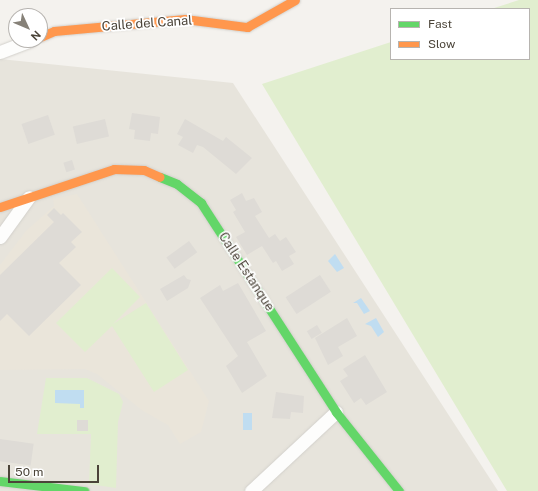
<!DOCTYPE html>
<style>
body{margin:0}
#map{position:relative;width:538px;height:491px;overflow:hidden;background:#f4f2ee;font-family:"Public Sans",sans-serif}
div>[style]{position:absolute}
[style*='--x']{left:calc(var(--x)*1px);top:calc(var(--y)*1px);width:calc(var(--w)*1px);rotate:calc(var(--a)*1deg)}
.residential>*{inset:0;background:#e7e4dc}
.education>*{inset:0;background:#eae5da}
.green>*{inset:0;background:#e1eecf}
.water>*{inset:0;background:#c0ddf1;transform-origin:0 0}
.building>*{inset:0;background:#dedbd6;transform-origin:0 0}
.roads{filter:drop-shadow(0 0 1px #d2d0cb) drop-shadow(0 0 1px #d2d0cb)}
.street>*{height:13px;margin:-6.5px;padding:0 6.5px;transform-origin:6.5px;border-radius:6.5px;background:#fdfdfc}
.fast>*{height:9px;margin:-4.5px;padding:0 4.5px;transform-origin:4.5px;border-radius:4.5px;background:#63d668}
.slow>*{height:9px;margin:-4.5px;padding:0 4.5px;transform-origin:4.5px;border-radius:4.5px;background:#ff974d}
span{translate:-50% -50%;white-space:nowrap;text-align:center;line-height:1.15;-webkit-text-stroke:3.5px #fff;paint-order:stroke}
.street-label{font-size:13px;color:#4b4439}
.legend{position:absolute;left:390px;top:8px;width:140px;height:52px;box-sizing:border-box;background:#fff;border:1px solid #b7b4b0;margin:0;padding:5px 7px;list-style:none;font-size:12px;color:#4b4439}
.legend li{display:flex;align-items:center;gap:8px;height:20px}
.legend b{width:20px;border:1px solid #b7b4b0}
.north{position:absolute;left:8px;top:8px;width:40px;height:40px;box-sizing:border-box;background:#fff;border:1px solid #b7b4b0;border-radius:50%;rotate:134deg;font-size:11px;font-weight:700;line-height:16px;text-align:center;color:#4b4439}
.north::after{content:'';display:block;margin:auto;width:14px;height:18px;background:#868178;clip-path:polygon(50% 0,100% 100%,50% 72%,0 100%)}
.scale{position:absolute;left:8px;top:465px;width:91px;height:18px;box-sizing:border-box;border:2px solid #4b4439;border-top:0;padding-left:5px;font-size:12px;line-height:14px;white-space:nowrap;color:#4b4439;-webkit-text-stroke:3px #fff;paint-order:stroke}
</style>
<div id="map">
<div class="residential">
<div style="clip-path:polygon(0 59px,233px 83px,498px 491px,0 491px)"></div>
</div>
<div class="education">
<div style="clip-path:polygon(77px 194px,209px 401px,201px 432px,180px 444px,168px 425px,143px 411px,97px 374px,85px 369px,0 370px,0 265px,26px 231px,54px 206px,53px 199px)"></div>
</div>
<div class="green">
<div style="clip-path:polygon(519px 0,538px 0,538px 491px,507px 491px,262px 84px,391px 42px,391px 59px,529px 59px,529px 9px,491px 9px)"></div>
<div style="clip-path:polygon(112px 268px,140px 297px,113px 324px,146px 303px,188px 370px,154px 392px,112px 326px,85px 352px,56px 323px)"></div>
<div style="clip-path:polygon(46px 378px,87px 378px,119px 394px,123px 402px,118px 422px,116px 488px,89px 484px,91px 434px,37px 434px)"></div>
</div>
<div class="water">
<div style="clip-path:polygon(335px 254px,344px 268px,337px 272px,328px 261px)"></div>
<div style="clip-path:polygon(361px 298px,370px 311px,364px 314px,357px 303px,353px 303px)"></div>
<div style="clip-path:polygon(376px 318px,384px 332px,378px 337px,371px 326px,365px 324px)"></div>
<div style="clip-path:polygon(55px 390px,84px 390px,84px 408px,80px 408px,80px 404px,55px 403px)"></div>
<div style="left:243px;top:413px;width:9px;height:17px"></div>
</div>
<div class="building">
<div style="clip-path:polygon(132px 113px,160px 117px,158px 134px,151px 133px,150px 141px,134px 139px,135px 130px,129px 129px)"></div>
<div style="left:48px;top:115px;width:21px;height:28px;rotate:71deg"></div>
<div style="left:105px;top:119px;width:18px;height:33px;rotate:77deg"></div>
<div style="clip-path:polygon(185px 119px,223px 141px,226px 137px,252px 158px,236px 174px,203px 147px,197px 145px,193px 153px,178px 145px,183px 137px,177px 134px)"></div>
<div style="left:72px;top:160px;width:10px;height:9px;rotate:73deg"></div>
<div style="clip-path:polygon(242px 193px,246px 201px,254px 198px,262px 212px,255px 216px,269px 238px,275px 234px,280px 241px,286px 237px,296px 252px,289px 256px,294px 264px,282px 271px,276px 261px,273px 263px,262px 246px,247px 255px,236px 237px,245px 232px,233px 212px,236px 210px,230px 200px)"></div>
<div style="clip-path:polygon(54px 208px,61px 215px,63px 213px,82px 232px,71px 242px,76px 247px,59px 263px,81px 285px,29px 336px,7px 314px,0 321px,0 275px,54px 222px,47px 215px)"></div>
<div style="left:189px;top:241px;width:14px;height:28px;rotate:54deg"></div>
<div style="clip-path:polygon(184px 275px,187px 279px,191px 280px,188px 288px,167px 301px,160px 289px)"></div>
<div style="left:320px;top:275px;width:20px;height:41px;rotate:57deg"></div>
<div style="clip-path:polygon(238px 283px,266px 331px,247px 342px,267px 376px,242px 393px,226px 366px,238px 356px,200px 298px,220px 285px,223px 291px)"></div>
<div style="clip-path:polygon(347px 318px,357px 336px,338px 347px,343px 356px,328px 365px,315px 338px)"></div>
<div style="left:317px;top:325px;width:9px;height:12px;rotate:58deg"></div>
<div style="clip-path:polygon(365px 355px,387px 392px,366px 405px,361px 398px,354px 403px,340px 381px,348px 376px,343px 369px)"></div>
<div style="clip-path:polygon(276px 392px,304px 396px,303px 413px,291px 412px,290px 419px,272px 418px)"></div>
<div style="left:77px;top:420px;width:11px;height:11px"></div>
<div style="left:0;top:439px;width:34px;height:22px;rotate:8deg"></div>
</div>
<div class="roads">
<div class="street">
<div style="--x:0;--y:52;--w:33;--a:-21"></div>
<div style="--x:0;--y:237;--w:49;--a:-54.1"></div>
<div style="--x:251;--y:491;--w:116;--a:-42.9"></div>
</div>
<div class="fast">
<div style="--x:160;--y:177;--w:18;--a:22"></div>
<div style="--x:177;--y:184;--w:31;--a:38"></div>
<div style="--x:201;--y:203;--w:249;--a:57.1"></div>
<div style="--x:336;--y:412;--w:101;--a:51.4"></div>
<div style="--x:0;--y:481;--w:85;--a:6.8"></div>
</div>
<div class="slow">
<div style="--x:40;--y:37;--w:15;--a:-23"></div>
<div style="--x:54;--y:31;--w:132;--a:-5.2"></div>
<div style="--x:185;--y:19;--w:63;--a:7.4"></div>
<div style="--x:247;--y:27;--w:55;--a:-29.4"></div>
<div style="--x:0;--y:207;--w:120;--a:-18.4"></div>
<div style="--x:114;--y:169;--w:30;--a:2"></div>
<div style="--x:144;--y:170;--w:17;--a:24"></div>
</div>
</div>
<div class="street-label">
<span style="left:147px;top:24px;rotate:-4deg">Calle del Canal</span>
<span style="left:246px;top:272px;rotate:57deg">Calle Estanque</span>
</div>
<ul class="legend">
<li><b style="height:5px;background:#63d668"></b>Fast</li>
<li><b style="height:5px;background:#ff974d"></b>Slow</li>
</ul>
<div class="north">N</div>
<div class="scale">50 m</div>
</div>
